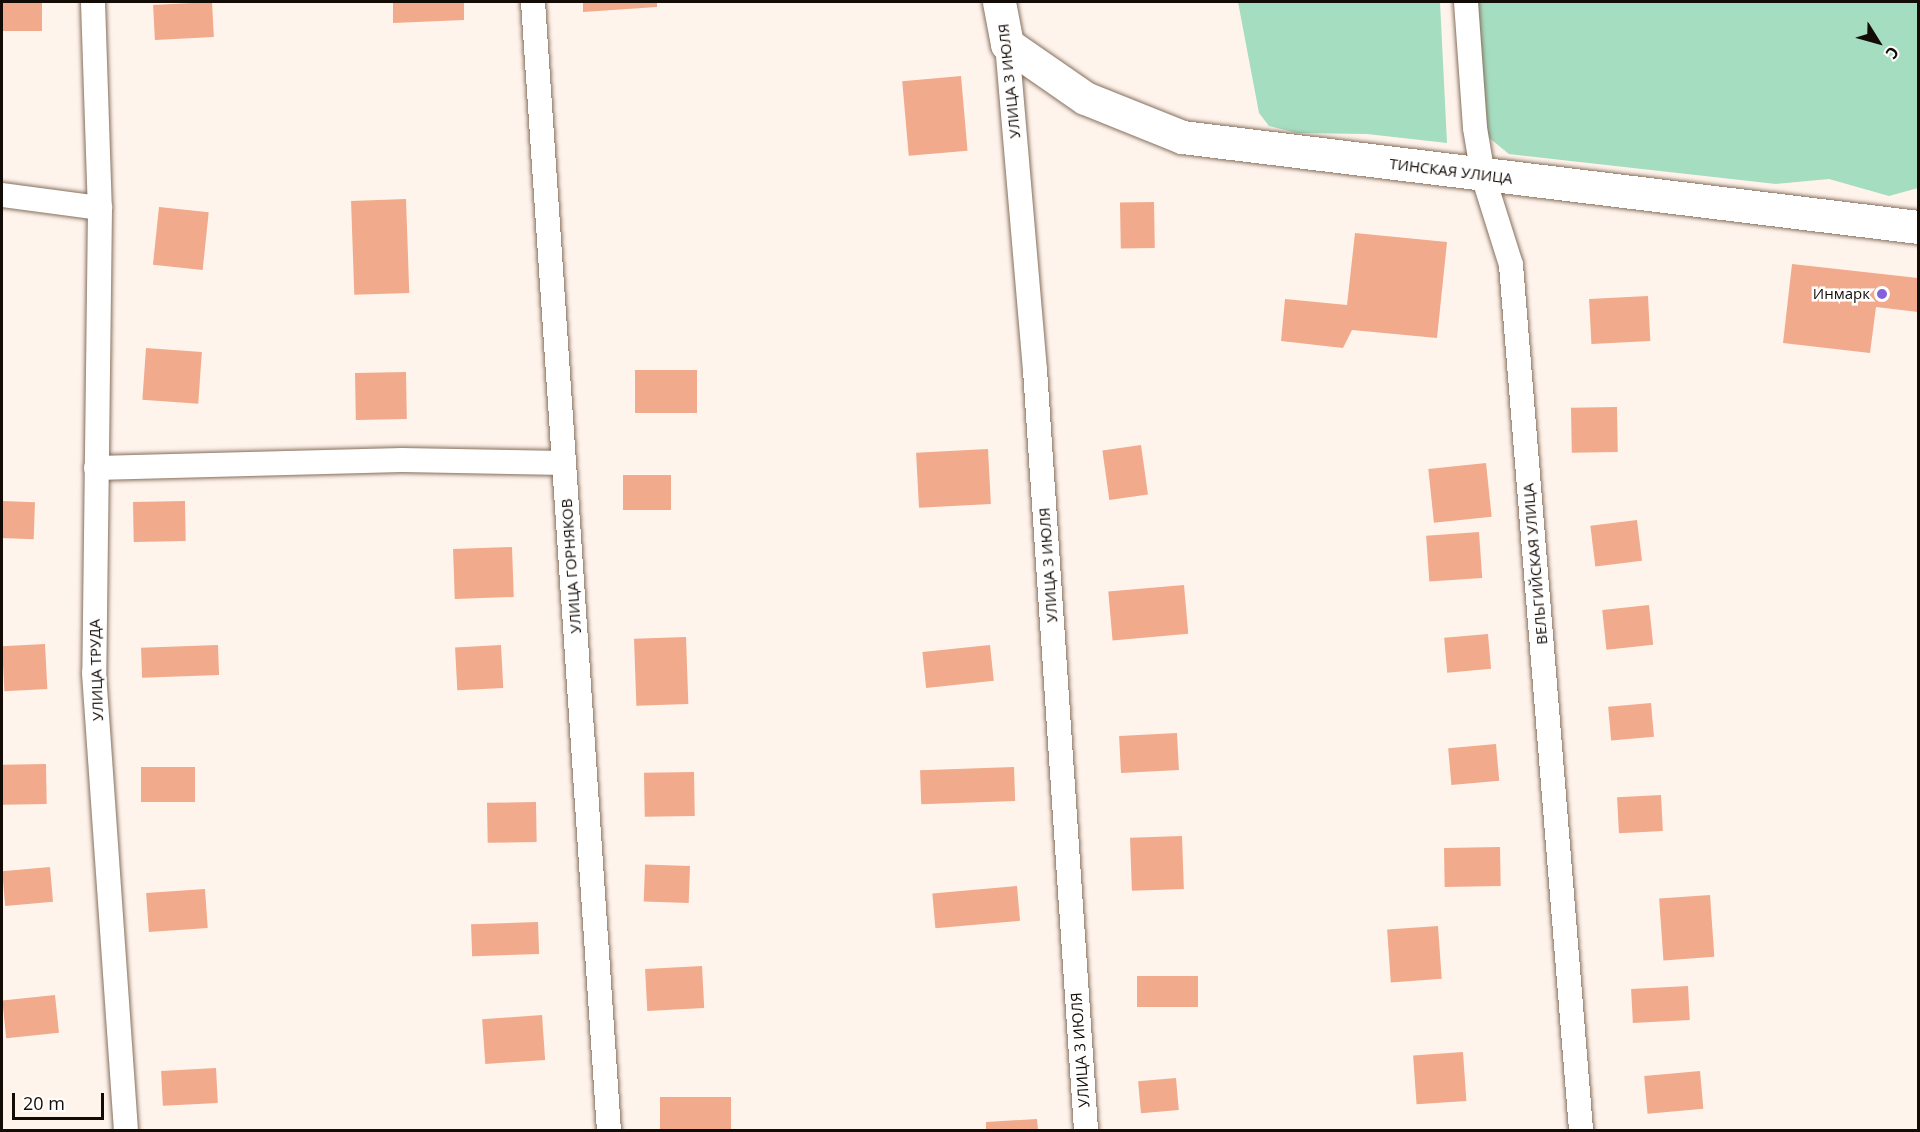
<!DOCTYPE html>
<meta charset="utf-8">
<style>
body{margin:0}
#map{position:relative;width:1920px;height:1132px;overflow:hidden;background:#fff4ec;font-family:"Open Sans",sans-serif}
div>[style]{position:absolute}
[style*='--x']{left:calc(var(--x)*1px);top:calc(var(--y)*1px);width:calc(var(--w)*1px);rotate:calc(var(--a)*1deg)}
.green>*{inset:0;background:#a5ddc1}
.building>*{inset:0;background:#f1aa8c;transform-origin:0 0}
.roads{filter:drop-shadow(0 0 2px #856f5d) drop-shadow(0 0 2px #856f5d)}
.street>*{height:24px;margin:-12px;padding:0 12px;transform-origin:12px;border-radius:12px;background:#fff}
.secondary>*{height:33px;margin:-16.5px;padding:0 16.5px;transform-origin:16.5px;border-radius:16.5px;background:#fff}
.dots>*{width:16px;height:16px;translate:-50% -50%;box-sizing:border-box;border:3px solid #fff;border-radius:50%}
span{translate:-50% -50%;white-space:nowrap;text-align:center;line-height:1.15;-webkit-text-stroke:5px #fff;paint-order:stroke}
.street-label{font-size:15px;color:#130b06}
.poi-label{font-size:15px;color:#130b06}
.right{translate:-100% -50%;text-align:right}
.frame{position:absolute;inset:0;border:3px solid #130b06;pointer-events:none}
.north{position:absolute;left:1848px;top:12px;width:60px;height:60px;-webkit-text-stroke:4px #fff;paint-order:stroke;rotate:127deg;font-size:16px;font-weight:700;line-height:24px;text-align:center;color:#130b06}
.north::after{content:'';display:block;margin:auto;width:21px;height:27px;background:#130b06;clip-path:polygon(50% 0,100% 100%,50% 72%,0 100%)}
.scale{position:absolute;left:12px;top:1093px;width:92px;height:27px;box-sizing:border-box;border:3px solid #130b06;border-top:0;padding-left:8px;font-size:18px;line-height:21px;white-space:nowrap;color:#130b06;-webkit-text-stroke:4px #fff;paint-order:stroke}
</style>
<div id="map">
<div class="green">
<div style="clip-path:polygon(1238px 2px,1440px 2px,1447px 143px,1367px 134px,1297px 133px,1269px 126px,1259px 113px)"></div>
<div style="clip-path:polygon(1478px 2px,1918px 2px,1918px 188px,1889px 196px,1829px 179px,1776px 184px,1509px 154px,1488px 137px)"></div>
</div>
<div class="building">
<div style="left:2px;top:2px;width:40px;height:29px"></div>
<div style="left:212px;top:2px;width:35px;height:59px;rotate:87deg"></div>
<div style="clip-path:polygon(393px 2px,464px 2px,464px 20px,393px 23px)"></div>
<div style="clip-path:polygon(583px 2px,657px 2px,657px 7px,583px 12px)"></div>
<div style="left:961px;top:76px;width:75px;height:59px;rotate:85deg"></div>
<div style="left:406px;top:199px;width:94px;height:55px;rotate:88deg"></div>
<div style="left:1154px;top:202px;width:46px;height:34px;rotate:89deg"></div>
<div style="left:159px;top:207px;width:50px;height:58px;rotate:6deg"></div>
<div style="clip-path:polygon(1355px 233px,1447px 242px,1437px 338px,1352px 330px,1343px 348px,1281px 341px,1285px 299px,1347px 305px)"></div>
<div style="clip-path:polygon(1792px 264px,1918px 278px,1918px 312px,1876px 307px,1870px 353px,1783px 343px)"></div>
<div style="left:1648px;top:296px;width:45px;height:59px;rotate:87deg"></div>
<div style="left:146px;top:348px;width:56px;height:52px;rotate:4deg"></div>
<div style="left:635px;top:370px;width:62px;height:43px"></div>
<div style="left:406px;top:372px;width:47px;height:51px;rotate:89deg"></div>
<div style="left:1617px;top:407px;width:45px;height:46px;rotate:89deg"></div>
<div style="left:1141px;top:445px;width:50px;height:39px;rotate:82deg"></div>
<div style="left:988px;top:449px;width:55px;height:72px;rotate:87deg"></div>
<div style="left:1486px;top:463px;width:54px;height:58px;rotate:84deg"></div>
<div style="left:623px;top:475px;width:48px;height:35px"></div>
<div style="left:2px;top:501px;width:33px;height:37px;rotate:2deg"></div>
<div style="left:185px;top:501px;width:40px;height:52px;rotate:89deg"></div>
<div style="left:1637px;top:520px;width:41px;height:47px;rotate:83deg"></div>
<div style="left:1479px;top:532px;width:46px;height:53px;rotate:86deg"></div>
<div style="left:512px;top:547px;width:50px;height:59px;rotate:88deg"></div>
<div style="left:1184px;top:585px;width:49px;height:76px;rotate:85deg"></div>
<div style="left:1649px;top:605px;width:40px;height:47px;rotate:84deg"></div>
<div style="left:1488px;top:634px;width:35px;height:44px;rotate:85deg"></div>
<div style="left:686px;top:637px;width:67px;height:52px;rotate:88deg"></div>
<div style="left:45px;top:644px;width:45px;height:43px;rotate:87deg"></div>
<div style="left:218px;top:645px;width:30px;height:77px;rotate:88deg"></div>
<div style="left:501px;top:645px;width:43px;height:46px;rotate:87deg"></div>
<div style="left:990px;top:645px;width:36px;height:68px;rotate:84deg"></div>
<div style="left:1651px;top:703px;width:34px;height:43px;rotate:85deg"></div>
<div style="left:1177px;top:733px;width:37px;height:58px;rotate:87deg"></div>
<div style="left:1496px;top:744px;width:37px;height:48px;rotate:85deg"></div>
<div style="left:46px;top:764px;width:40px;height:44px;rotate:89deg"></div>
<div style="left:141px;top:767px;width:54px;height:35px"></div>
<div style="left:1014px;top:767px;width:34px;height:94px;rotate:88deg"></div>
<div style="left:694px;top:772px;width:44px;height:50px;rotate:89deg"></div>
<div style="left:1661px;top:795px;width:36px;height:44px;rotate:87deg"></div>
<div style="left:536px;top:802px;width:40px;height:49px;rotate:89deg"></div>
<div style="left:1182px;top:836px;width:53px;height:52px;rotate:88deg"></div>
<div style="left:1500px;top:847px;width:39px;height:56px;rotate:89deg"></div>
<div style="left:690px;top:866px;width:37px;height:45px;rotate:92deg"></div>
<div style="left:50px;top:867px;width:35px;height:48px;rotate:85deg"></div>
<div style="left:1017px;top:886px;width:35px;height:85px;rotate:85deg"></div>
<div style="left:205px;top:889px;width:39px;height:59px;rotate:86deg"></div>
<div style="left:1710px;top:895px;width:62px;height:51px;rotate:86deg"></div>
<div style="left:538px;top:922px;width:32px;height:67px;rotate:88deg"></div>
<div style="left:1438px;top:926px;width:53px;height:51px;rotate:86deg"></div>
<div style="left:702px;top:966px;width:42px;height:57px;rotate:87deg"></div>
<div style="left:1198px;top:976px;width:31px;height:61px;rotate:90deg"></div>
<div style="left:1688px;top:986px;width:34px;height:57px;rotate:87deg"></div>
<div style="left:55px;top:995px;width:38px;height:53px;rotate:84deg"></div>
<div style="left:542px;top:1015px;width:45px;height:60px;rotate:86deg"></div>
<div style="left:1463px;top:1052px;width:49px;height:50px;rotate:86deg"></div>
<div style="left:216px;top:1068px;width:35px;height:55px;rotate:87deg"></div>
<div style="left:1700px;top:1071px;width:38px;height:56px;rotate:85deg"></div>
<div style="left:1176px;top:1078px;width:32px;height:38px;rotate:85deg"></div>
<div style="left:731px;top:1097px;width:33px;height:71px;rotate:90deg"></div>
<div style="clip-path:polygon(1037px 1119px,1038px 1130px,986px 1130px,986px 1122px)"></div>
</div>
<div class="roads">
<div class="street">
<div style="--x:93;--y:2;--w:206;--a:88.1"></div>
<div style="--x:100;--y:208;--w:465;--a:90.7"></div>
<div style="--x:94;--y:673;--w:458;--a:86"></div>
<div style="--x:533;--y:2;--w:1131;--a:86.15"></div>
<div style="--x:1466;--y:2;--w:126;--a:85.9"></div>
<div style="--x:1475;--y:128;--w:49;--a:80.5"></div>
<div style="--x:1483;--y:176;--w:93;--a:72.5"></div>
<div style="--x:1511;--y:265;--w:868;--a:85.37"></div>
<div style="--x:1007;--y:44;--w:327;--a:85.1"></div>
<div style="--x:1035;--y:370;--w:762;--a:86.16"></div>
<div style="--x:2;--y:195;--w:99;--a:7.6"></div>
<div style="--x:96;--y:468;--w:306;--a:-1.5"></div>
<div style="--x:402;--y:460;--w:162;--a:1.1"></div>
</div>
<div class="secondary">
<div style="--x:999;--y:2;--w:43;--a:79.2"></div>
<div style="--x:1007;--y:44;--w:95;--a:34.7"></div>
<div style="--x:1085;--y:98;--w:105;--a:21.9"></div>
<div style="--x:1182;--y:137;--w:741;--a:6.97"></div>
</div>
</div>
<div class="dots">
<div style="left:1882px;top:294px;background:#8462dc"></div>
</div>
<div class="street-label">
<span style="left:1009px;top:81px;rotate:-96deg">УЛИЦА 3 ИЮЛЯ</span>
<span style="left:1451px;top:171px;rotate:7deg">ТИНСКАЯ УЛИЦА</span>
<span style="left:1535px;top:564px;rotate:-95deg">ВЕЛЬГИЙСКАЯ УЛИЦА</span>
<span style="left:1048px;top:565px;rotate:-94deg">УЛИЦА 3 ИЮЛЯ</span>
<span style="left:571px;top:566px;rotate:-94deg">УЛИЦА ГОРНЯКОВ</span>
<span style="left:96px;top:670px;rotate:-92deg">УЛИЦА ТРУДА</span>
<span style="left:1080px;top:1050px;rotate:-94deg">УЛИЦА 3 ИЮЛЯ</span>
</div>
<div class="poi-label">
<span class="right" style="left:1870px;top:294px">Инмарк</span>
</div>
<div class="frame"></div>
<div class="north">С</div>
<div class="scale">20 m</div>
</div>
